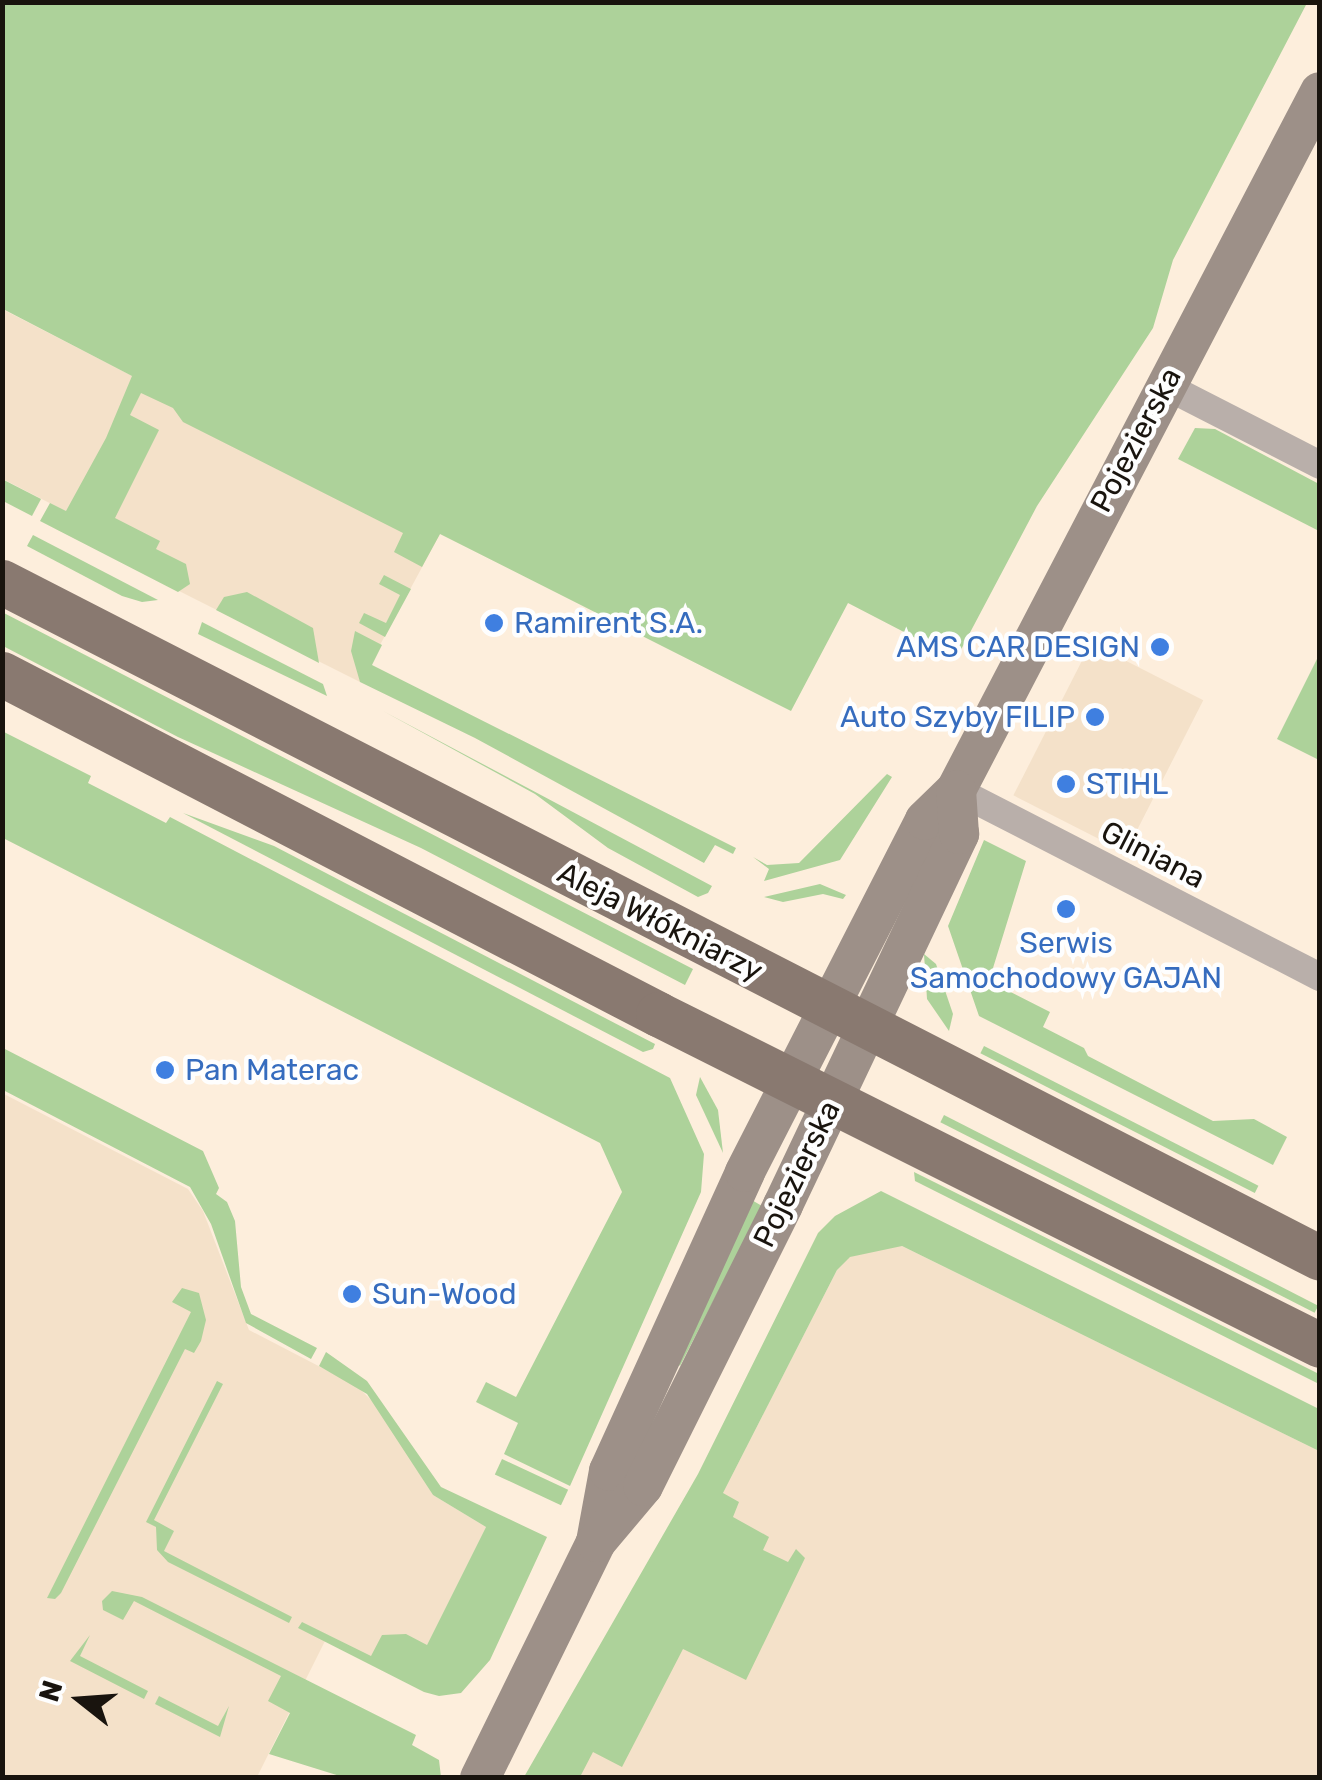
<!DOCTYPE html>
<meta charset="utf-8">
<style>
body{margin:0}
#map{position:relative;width:1322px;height:1780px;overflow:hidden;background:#fdeedc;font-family:Rubik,sans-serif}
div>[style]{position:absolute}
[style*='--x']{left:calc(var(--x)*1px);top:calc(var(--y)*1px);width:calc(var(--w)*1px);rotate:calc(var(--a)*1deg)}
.built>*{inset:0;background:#f4e1c9;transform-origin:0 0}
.green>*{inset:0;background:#add29a;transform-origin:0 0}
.street>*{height:28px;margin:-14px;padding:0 14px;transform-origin:14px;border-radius:14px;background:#b9afaa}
.secondary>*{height:40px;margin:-20px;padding:0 20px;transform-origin:20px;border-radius:20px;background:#9d9088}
.primary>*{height:45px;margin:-22.5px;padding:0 22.5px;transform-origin:22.5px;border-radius:22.5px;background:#897970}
.dots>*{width:28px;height:28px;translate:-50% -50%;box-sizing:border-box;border:5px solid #fefefe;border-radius:50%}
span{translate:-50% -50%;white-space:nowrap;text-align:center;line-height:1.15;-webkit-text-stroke:9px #fefefe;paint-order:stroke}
.street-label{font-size:30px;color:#19140e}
.shop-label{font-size:30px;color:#366cbe}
.left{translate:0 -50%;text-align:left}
.right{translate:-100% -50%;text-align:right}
.frame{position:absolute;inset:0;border:5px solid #19140e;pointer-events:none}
.north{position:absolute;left:30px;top:1650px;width:100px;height:100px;-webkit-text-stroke:8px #fefefe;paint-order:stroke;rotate:287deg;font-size:28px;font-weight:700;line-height:40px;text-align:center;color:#19140e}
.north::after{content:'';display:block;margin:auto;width:35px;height:45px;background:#19140e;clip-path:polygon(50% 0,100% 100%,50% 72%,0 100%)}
</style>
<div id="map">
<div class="built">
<div style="clip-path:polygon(2px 309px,440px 534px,360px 682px,56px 529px,65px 511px,3px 479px)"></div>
<div style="left:1091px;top:643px;width:126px;height:171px;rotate:27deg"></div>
<div style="clip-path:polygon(2px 1093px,188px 1189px,203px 1211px,249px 1330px,357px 1386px,378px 1407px,433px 1495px,486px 1527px,427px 1645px,371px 1657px,328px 1635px,257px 1777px,3px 1777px)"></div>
<div style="clip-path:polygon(889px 1246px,902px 1246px,1319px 1451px,1319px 1777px,577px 1778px,837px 1270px,849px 1257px)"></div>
</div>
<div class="green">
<div style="clip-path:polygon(2px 3px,3px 2px,1307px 3px,1173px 260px,1153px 328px,1037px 506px,956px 659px,848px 603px,791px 711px,440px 534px,422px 567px,394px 552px,403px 533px,183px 422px,173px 408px,141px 393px,130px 415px,159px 430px,115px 518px,160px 541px,156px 549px,186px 564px,190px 584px,178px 592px,40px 521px,50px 503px,66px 511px,106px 438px,132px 376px,3px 309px)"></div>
<div style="clip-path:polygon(1195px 428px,1215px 429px,1319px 484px,1319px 531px,1178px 459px)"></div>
<div style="clip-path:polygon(2px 479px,41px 499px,32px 516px,3px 501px)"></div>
<div style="clip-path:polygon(33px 535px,158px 600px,142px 602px,122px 596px,27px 546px)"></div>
<div style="clip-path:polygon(384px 575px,411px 589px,385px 637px,359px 623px,364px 613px,386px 623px,400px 595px,379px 584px)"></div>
<div style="clip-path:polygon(247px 592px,313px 628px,319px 663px,216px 610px,224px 597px)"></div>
<div style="clip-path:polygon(2px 612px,693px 969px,685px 985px,421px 848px,178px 737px,3px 646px)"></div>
<div style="clip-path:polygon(202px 622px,323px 684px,327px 696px,198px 634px)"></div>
<div style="clip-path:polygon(355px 631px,382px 645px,372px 665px,736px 848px,733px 854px,715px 845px,704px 863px,475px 738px,360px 682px,351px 651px)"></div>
<div style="clip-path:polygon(1319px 655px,1319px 760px,1277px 739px)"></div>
<div style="clip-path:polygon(383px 711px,712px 886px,708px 893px,698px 897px,608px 848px,535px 794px)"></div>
<div style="clip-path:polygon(2px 731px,91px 776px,88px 783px,166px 823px,170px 817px,670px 1078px,704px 1154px,701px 1192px,570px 1486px,504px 1454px,518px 1423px,476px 1402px,486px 1382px,516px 1397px,622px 1192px,600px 1143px,3px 838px)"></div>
<div style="clip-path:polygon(887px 774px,892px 777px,840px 860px,764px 881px,769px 869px,753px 857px,767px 865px,799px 863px)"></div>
<div style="clip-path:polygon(183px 813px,274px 846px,655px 1044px,653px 1049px,643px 1052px)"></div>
<div style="clip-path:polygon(984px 840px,1026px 861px,989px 981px,1050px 1012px,1043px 1027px,1084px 1048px,1088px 1056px,1213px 1121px,1254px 1119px,1287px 1137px,1273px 1165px,979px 1016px,948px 926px)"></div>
<div style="clip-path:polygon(820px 884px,846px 895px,843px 899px,823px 894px,783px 902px,764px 897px)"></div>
<div style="clip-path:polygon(924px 954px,936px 964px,953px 1014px,949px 1031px,927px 999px)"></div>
<div style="left:984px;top:1046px;width:308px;height:8px;rotate:27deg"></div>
<div style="clip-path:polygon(3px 1048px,203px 1151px,219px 1188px,216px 1194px,227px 1202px,235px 1221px,241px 1287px,251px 1314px,317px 1348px,311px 1359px,246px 1323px,211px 1224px,190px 1187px,3px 1090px)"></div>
<div style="clip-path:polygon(700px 1077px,718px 1110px,723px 1153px,696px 1095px)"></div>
<div style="left:944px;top:1115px;width:420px;height:8px;rotate:27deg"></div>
<div style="clip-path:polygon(914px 1172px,1319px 1374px,1319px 1384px,915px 1181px)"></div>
<div style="clip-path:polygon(881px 1191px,1319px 1409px,1319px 1451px,902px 1246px,850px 1257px,837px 1270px,723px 1493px,739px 1502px,733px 1517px,769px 1537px,763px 1550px,788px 1562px,796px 1549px,805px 1558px,746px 1680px,683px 1649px,622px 1767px,593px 1752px,580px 1777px,524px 1777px,698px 1474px,818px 1233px,835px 1216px)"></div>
<div style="clip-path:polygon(750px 1199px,762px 1206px,680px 1366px,678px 1364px)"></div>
<div style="clip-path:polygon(182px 1288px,199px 1293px,206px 1320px,201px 1341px,194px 1353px,185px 1349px,61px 1593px,55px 1599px,47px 1598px,191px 1312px,172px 1302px)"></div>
<div style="clip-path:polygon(326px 1352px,367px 1381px,441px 1487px,547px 1537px,490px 1660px,461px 1693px,439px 1696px,424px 1692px,298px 1628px,302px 1622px,371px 1656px,382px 1635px,406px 1634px,427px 1645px,486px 1527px,433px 1495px,367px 1394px,319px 1366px)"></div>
<div style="clip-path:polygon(217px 1381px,223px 1384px,154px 1520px,174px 1531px,164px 1551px,292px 1617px,289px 1623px,168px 1562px,157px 1550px,156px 1527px,146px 1522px)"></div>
<div style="left:502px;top:1459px;width:73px;height:17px;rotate:25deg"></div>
<div style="clip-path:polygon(112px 1591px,142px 1597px,416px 1735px,412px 1745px,439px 1760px,441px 1777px,343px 1777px,269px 1754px,290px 1713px,268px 1701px,281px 1676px,134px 1601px,123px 1620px,103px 1610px,102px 1601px)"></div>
<div style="clip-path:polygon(90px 1635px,80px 1656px,148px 1691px,144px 1699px,70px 1661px)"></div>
<div style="clip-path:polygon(159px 1696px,218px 1726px,229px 1706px,220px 1737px,155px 1704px)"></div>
</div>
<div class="street">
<div style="--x:1164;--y:385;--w:175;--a:27.1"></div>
<div style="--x:956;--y:790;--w:409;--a:27.2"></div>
</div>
<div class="secondary">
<div style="--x:596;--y:1542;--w:72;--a:-79.6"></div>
<div style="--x:609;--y:1471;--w:328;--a:-65.5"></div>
<div style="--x:745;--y:1172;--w:395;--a:-62.9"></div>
<div style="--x:925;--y:820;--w:43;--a:-44.1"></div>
<div style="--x:956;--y:790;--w:787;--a:-62.46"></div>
<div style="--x:480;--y:1778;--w:263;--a:-63.8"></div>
<div style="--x:596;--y:1542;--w:73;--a:-50"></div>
<div style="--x:643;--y:1486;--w:314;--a:-63.5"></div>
<div style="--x:783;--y:1205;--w:411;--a:-64.6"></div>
<div style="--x:959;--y:834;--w:44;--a:-93.9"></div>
</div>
<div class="primary">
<div style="--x:2;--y:582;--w:1481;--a:27.15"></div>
<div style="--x:2;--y:674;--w:739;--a:27.4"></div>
<div style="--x:658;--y:1014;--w:740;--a:26.57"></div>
</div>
<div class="dots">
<div style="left:494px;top:623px;background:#3f7fe0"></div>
<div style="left:1160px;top:647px;background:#3f7fe0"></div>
<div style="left:1095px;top:717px;background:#3f7fe0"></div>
<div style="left:1066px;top:784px;background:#3f7fe0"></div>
<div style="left:1066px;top:909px;background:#3f7fe0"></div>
<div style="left:165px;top:1070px;background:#3f7fe0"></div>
<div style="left:352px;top:1294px;background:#3f7fe0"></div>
</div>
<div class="street-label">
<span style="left:1136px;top:440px;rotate:-62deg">Pojezierska</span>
<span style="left:1153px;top:855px;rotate:27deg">Gliniana</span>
<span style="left:660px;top:922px;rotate:27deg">Aleja Włókniarzy</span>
<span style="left:797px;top:1174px;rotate:-64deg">Pojezierska</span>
</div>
<div class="shop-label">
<span class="left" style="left:514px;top:623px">Ramirent S.A.</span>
<span class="right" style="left:1140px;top:647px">AMS CAR DESIGN</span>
<span class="right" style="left:1075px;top:717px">Auto Szyby FILIP</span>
<span class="left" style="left:1086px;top:784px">STIHL</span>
<span style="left:1066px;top:960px">Serwis<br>Samochodowy GAJAN</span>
<span class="left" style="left:185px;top:1070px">Pan Materac</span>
<span class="left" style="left:372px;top:1294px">Sun-Wood</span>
</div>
<div class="frame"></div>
<div class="north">N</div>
</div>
